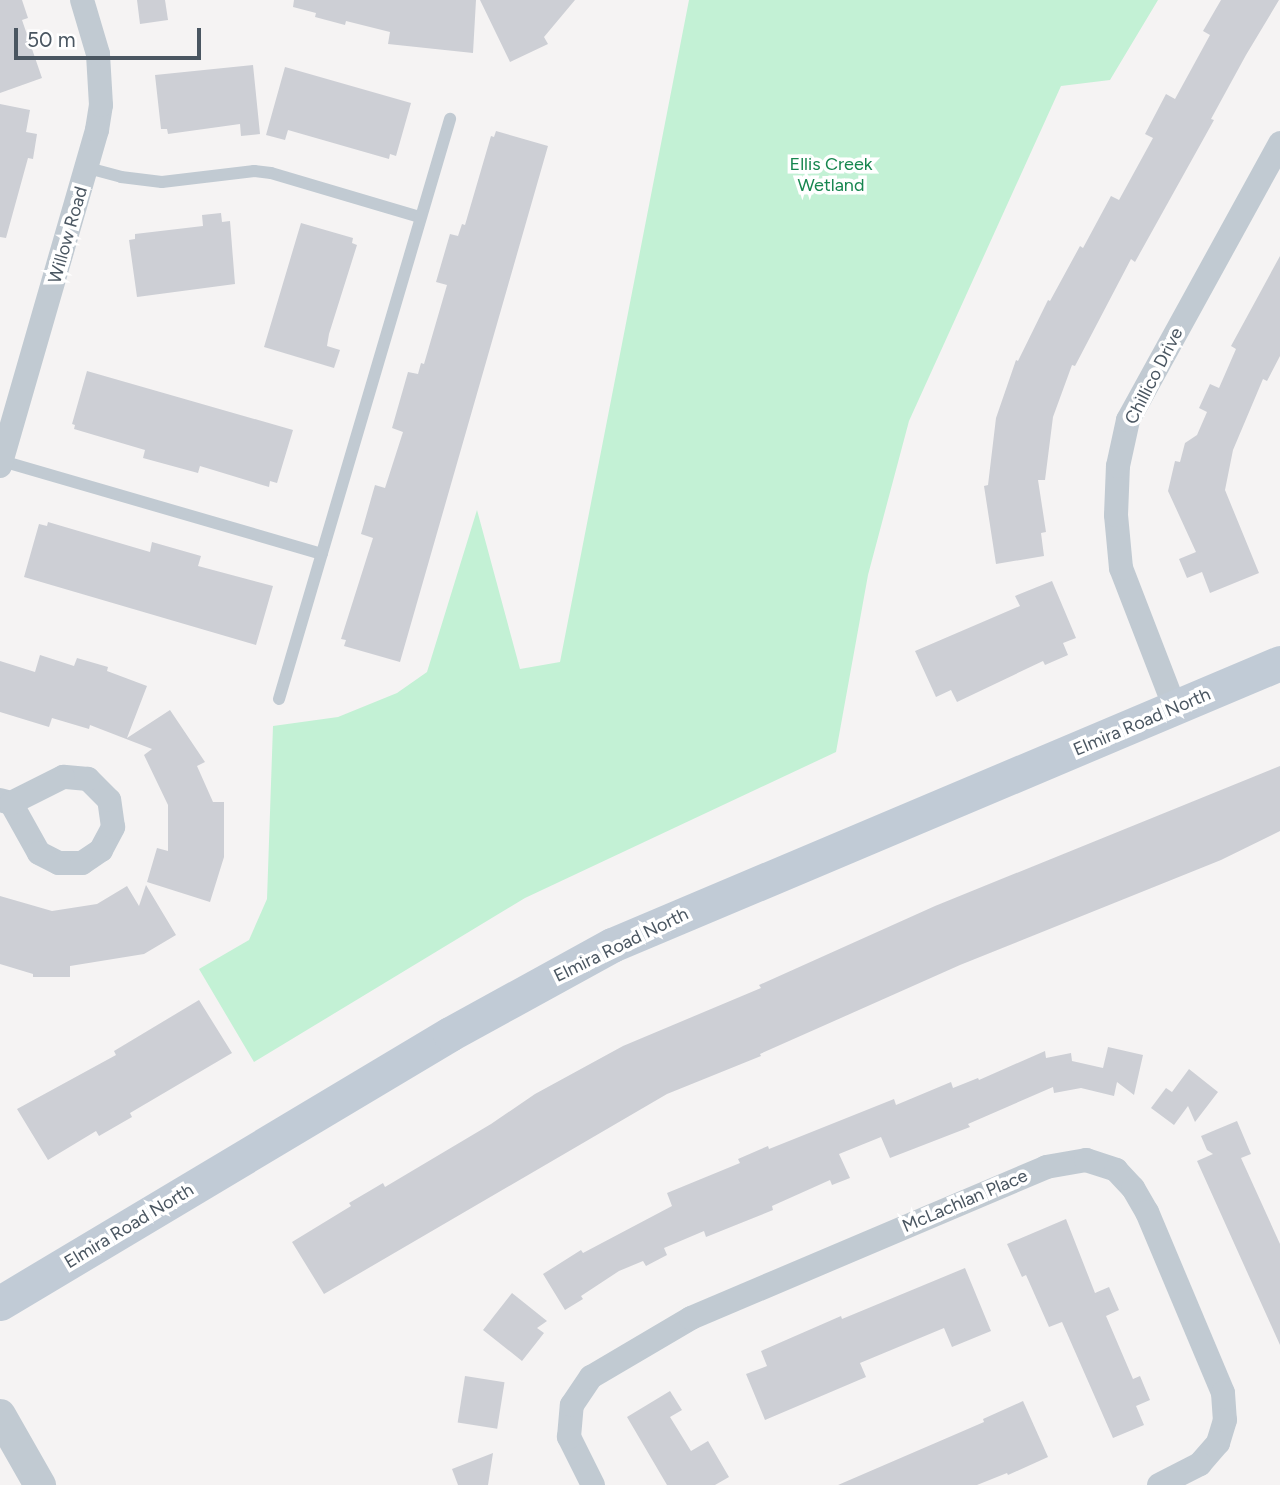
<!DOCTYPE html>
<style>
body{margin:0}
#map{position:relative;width:1280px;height:1485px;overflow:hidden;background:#f5f3f3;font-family:Figtree,sans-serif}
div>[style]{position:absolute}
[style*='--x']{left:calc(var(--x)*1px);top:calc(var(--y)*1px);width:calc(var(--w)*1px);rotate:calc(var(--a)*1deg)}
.green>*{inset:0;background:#c3f1d5}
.building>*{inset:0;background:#cdcfd5;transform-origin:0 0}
.service>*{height:12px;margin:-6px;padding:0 6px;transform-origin:6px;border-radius:6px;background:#c1cad2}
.minor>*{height:24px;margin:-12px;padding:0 12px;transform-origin:12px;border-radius:12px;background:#c1cad2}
.tertiary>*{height:32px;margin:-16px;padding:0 16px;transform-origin:16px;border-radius:16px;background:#c1cad2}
.secondary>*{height:35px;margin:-17.5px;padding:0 17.5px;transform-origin:17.5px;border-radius:17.5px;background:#c1cbd6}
span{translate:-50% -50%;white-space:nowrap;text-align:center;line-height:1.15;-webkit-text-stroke:7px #fff;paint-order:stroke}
.park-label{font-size:18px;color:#17864f}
.street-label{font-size:18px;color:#4a5661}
.scale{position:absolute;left:14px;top:28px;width:187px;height:32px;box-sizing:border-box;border:4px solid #4a5661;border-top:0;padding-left:9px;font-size:21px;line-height:24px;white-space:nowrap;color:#4a5661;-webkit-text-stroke:5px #fff;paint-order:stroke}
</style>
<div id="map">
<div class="green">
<div style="clip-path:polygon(689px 0,1158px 0,1110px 80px,1061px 86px,909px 421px,868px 575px,836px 752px,525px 898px,254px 1062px,199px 969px,249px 940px,267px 899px,273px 726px,338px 717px,397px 693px,427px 672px,477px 510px,520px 669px,560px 662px)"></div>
</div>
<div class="building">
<div style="clip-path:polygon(0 0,22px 0,28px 18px,22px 20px,42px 78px,0 93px)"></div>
<div style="clip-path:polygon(137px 0,165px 0,168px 20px,140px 24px)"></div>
<div style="clip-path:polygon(294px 0,476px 0,473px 53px,388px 44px,390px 32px,346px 21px,345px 25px,315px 17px,316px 13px,293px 7px)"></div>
<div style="clip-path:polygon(480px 0,575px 0,544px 37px,548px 44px,510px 62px)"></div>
<div style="clip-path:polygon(1221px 0,1279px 0,1246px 55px,1211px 119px,1214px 120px,1135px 262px,1131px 259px,1075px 366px,1072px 365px,1053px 417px,1045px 480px,1038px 480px,1046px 532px,1041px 533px,1044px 556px,996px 564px,984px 486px,988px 485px,996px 418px,1016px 360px,1018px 361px,1048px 300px,1050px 301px,1080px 246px,1083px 248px,1111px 196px,1119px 200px,1153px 138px,1145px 134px,1166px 94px,1175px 99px,1210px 35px,1203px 31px)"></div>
<div style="clip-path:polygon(253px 65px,260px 134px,241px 136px,240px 124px,168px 134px,167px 129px,161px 129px,155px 75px)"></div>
<div style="clip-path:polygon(285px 67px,411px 103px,396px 156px,390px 154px,389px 159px,288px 130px,285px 140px,266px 135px)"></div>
<div style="clip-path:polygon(0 104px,30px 110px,26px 132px,37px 134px,33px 159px,28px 158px,6px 238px,0 237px)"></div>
<div style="clip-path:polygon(496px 131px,548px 146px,400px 662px,344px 646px,346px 640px,341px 639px,373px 538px,361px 534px,375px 485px,385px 488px,403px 432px,392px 428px,408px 372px,418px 374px,421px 363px,424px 364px,447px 285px,436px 282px,450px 234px,458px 236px,462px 224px,465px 225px,491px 136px,494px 137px)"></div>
<div style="clip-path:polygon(221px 213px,222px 222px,230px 221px,235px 284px,137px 297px,129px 240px,135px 239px,135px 234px,203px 226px,202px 215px)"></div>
<div style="clip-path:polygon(301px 223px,353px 238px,352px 243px,357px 245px,329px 334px,327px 346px,340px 350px,334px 368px,264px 347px)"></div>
<div style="clip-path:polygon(1280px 256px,1280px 356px,1267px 381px,1263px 379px,1233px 450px,1225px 490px,1259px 573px,1210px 593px,1202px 572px,1187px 578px,1179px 559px,1196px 552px,1168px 491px,1175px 461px,1180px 462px,1185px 443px,1197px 435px,1207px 412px,1199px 408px,1210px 384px,1219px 388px,1236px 349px,1231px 346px)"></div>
<div style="clip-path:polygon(87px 371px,293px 430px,277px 483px,270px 481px,269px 487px,200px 466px,198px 473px,143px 458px,145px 450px,74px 429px,75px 425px,72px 424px)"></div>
<div style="clip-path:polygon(48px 522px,150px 552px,152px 542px,201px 556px,198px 566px,273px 586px,256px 645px,24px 577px,39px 524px,47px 526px)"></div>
<div style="clip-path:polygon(1052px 581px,1076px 638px,1063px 643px,1068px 655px,1045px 665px,1043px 661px,957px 702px,951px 690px,936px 697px,915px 651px,1020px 606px,1015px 596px)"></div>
<div style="clip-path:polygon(40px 655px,74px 666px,77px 658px,108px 667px,107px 671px,147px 686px,127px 738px,170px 710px,205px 762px,197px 766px,213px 802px,224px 802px,224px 857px,210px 902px,147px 882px,157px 848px,168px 851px,168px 805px,144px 755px,152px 749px,90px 725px,89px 729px,52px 718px,49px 727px,0 712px,0 661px,35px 672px)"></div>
<div style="clip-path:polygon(1280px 766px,1280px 831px,1221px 860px,960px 965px,760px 1054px,761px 1056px,667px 1094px,324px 1294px,292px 1242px,351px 1206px,349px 1203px,383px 1183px,385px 1187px,491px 1124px,535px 1094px,623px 1046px,761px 988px,759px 985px,935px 906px)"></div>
<div style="clip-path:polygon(146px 885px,176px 935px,144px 954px,70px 966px,70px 977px,33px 977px,33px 974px,0 964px,0 896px,52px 911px,97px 904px,127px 886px,139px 906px)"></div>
<div style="clip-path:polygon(199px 1000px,232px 1053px,130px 1113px,132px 1117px,99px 1136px,96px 1131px,48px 1160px,17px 1109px,116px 1055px,114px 1051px)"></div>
<div style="clip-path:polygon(1108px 1047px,1143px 1055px,1134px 1095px,1117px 1082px,1114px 1096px,1081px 1088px,1054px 1093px,1053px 1087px,968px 1124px,970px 1127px,890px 1158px,881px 1137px,839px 1154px,850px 1178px,832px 1185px,830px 1180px,772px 1206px,773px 1210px,706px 1237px,704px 1231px,664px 1248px,667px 1255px,646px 1266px,643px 1261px,619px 1271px,581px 1296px,583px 1299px,565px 1310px,543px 1274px,581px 1250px,583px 1253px,672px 1206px,667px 1193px,740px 1163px,738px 1159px,768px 1146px,769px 1149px,894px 1099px,896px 1105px,951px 1082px,953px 1088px,978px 1078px,979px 1080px,1045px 1051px,1046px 1058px,1071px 1053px,1072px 1061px,1103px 1068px)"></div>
<div style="clip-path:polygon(1189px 1069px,1218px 1092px,1195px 1122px,1188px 1106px,1174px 1125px,1151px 1108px,1166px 1088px,1172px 1092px)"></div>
<div style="clip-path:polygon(1237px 1121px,1251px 1154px,1241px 1158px,1280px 1244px,1280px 1345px,1197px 1161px,1213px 1154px,1207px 1150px,1201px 1136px)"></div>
<div style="clip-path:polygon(1066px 1219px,1095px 1293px,1109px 1287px,1119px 1310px,1106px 1316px,1133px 1379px,1140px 1376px,1150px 1400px,1136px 1406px,1144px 1425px,1113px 1438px,1062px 1322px,1049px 1327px,1026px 1275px,1022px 1277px,1007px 1244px)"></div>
<div style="clip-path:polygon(965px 1268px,991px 1331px,952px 1347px,944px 1328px,860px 1363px,866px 1377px,765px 1420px,746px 1374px,767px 1366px,761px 1351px,841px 1316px,842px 1319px)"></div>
<div style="clip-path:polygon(512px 1293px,547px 1321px,537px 1328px,544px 1333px,522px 1361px,483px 1330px)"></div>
<div style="left:465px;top:1376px;width:40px;height:47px;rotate:9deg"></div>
<div style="clip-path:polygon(670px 1391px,682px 1410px,670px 1417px,691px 1451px,708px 1441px,729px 1477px,715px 1485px,667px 1485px,627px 1417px)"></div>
<div style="clip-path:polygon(1023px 1401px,1048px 1457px,1008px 1475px,1007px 1473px,977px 1485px,838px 1485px,984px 1422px,983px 1419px)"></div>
<div style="clip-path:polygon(493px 1453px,488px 1485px,458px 1485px,452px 1469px)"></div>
</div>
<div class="service">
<div style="--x:88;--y:168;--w:34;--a:15"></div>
<div style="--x:121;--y:177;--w:41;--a:7"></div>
<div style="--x:162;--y:182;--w:93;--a:-6.8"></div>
<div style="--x:254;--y:171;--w:17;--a:7"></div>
<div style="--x:271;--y:173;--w:155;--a:16.5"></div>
<div style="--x:2;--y:461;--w:333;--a:16.2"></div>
<div style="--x:279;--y:699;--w:605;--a:-73.57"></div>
</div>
<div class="minor">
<div style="--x:0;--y:466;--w:350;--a:-73.9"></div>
<div style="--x:97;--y:130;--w:25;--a:-81"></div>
<div style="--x:101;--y:105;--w:51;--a:-93.4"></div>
<div style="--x:98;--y:54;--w:56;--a:-106.5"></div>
<div style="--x:1175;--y:708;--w:150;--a:-111.1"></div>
<div style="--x:1121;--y:568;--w:53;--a:-95.4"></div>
<div style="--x:1116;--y:515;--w:49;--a:-87.7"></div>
<div style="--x:1118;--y:466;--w:47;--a:-77.7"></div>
<div style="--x:1128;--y:420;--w:316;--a:-61.2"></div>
<div style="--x:0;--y:800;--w:11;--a:15"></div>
<div style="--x:11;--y:803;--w:57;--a:60.8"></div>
<div style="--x:39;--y:853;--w:22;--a:27"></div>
<div style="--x:59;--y:863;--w:23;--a:0"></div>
<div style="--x:82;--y:863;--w:23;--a:-34"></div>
<div style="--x:101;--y:850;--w:26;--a:-62"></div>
<div style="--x:113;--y:827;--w:27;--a:-98"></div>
<div style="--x:109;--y:800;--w:30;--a:-135"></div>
<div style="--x:88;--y:779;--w:25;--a:-175"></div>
<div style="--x:63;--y:777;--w:58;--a:153.4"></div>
<div style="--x:593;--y:1485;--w:54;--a:-116.6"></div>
<div style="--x:569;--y:1437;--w:32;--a:-85"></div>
<div style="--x:572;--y:1405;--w:34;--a:-56"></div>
<div style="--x:591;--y:1377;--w:116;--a:-30.5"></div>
<div style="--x:691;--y:1318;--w:386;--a:-23"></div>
<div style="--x:1046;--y:1167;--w:41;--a:-9.9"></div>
<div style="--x:1086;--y:1160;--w:32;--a:18"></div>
<div style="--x:1116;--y:1170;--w:25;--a:47"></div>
<div style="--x:1133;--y:1188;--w:28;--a:60"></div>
<div style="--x:1147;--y:1212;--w:196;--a:67.2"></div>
<div style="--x:1223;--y:1393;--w:27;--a:86"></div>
<div style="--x:1225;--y:1420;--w:24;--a:107"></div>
<div style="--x:1218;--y:1443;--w:28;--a:131"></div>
<div style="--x:1200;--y:1464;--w:46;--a:152.9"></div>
</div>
<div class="tertiary">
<div style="--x:0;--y:1415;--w:81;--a:60.3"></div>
</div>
<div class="secondary">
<div style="--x:0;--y:1303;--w:524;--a:-30.87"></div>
<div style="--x:450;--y:1034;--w:185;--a:-28.8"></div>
<div style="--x:612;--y:945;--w:725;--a:-22.89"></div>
</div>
<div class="park-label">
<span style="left:831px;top:175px">Ellis Creek<br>Wetland</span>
</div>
<div class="street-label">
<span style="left:68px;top:235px;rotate:-74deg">Willow Road</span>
<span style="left:1154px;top:376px;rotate:-63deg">Chillico Drive</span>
<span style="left:1142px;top:722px;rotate:-23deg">Elmira Road North</span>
<span style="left:621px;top:945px;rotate:-26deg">Elmira Road North</span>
<span style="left:965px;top:1201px;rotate:-23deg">McLachlan Place</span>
<span style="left:129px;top:1226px;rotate:-31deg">Elmira Road North</span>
</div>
<div class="scale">50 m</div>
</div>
